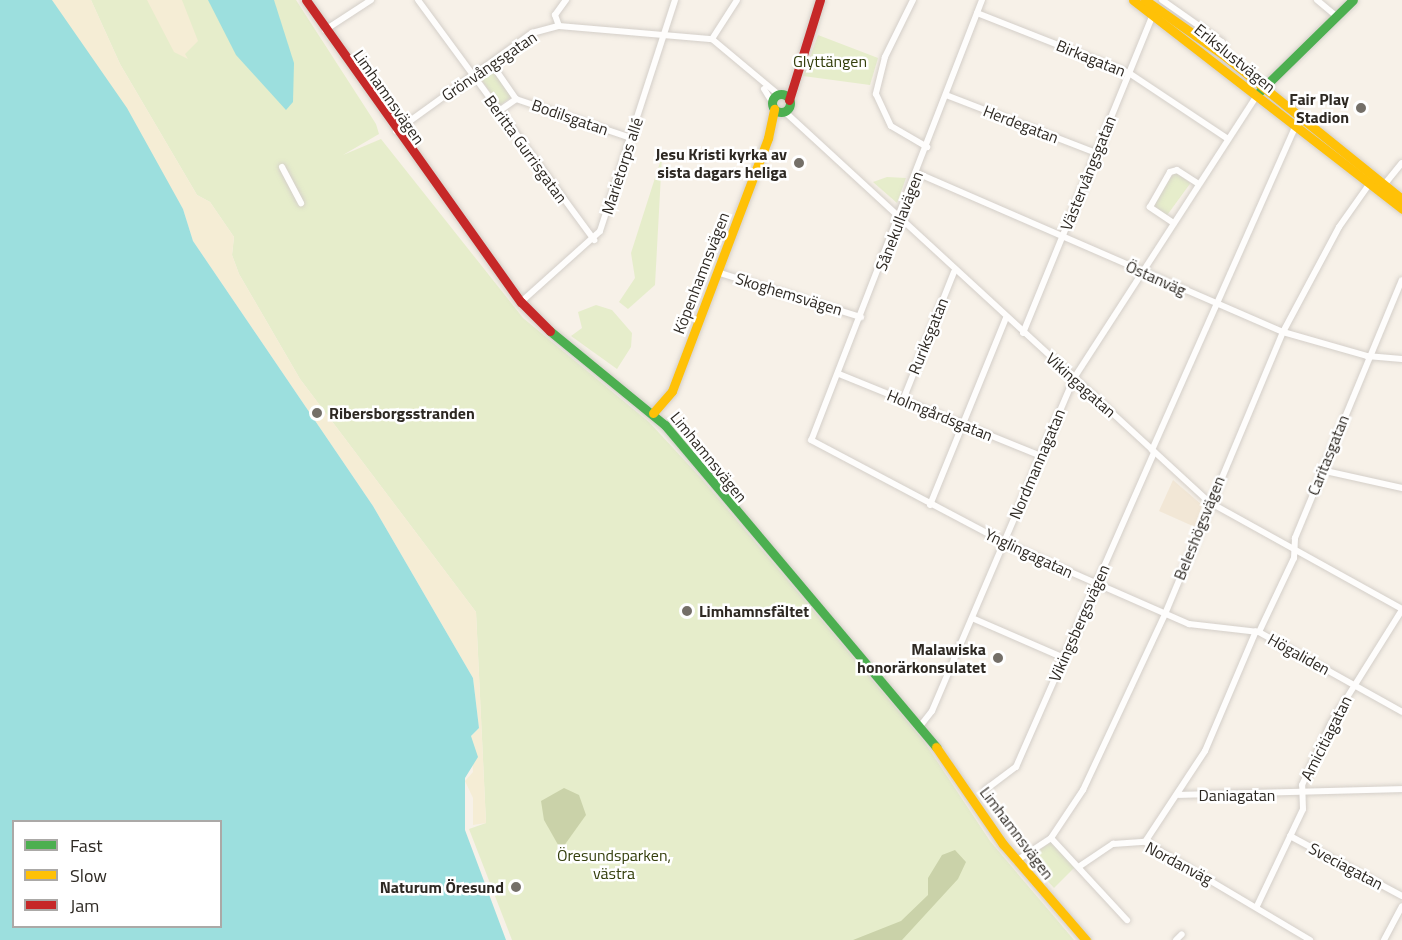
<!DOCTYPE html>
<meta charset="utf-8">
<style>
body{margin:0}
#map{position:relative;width:1402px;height:940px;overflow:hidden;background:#f7f1e8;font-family:"Titillium Web",sans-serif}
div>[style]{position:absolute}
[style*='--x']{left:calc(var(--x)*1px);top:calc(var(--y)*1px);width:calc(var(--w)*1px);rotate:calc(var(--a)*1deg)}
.built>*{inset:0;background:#f2e7d6}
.green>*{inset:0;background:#e6edcb;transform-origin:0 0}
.forest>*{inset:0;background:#cad2a9}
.sand>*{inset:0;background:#f5edd5}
.water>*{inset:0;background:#9cdfde}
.roads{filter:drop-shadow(0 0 2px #d4cfc9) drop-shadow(0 0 2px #d4cfc9)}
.street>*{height:6px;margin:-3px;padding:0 3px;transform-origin:3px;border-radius:3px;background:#fefdfc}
.fast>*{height:9px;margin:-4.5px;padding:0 4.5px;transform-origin:4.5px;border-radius:4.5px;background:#4caf50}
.fast>.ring{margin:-4.5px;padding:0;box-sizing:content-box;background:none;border:9px solid #4caf50;border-radius:50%}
.slow>*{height:9px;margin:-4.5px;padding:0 4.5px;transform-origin:4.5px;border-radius:4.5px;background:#ffc107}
.jam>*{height:9px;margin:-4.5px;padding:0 4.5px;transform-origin:4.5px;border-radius:4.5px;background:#c62828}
.dots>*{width:16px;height:16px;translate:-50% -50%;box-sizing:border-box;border:3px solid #fff;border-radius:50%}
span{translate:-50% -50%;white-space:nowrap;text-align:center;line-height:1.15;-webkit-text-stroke:5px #fff;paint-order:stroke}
.street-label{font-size:16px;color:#2e2923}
.park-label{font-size:16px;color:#343f0c}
.poi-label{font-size:16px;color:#2e2923;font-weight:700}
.right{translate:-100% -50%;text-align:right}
.left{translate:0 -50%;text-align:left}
.legend{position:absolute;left:12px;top:820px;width:210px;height:108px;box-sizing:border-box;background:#fff;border:2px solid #aba9a7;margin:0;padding:8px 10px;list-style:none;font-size:18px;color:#2e2923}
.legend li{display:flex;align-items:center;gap:12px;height:30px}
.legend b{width:30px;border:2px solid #aba9a7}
</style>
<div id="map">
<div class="built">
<div style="clip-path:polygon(1173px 480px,1202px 505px,1195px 527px,1159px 511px)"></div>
</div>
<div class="green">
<div style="clip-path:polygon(91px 0,296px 0,376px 124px,379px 134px,343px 155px,381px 139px,523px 318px,649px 422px,700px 477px,923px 740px,990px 841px,1074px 940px,512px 940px,469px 829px,486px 823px,476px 612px,300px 379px,239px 274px,232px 255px,234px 237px,210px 202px,197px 195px,120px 64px)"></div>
<div style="clip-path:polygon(818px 35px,878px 58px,870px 85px,803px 76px)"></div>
<div style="left:492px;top:69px;width:34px;height:15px;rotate:54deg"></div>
<div style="clip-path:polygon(662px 156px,655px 285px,628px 309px,619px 302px,635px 278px,631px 253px)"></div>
<div style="left:1175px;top:172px;width:19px;height:41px;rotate:36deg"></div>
<div style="clip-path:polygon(887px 177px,906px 178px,897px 203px,873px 182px)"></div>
<div style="clip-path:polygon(596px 305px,612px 310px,632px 333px,631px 347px,617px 369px,571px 336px,582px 328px,578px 312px)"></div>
<div style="clip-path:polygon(1051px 842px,1076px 866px,1054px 888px,1027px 858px)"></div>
</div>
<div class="forest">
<div style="clip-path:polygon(564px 788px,579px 795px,586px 815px,561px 850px,544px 820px,541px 801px)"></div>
<div style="clip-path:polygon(955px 850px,966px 862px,958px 879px,902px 940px,853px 940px,901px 921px,928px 895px,928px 878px,942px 855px)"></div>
</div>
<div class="sand">
<div style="clip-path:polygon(52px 0,91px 0,120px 64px,197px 195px,210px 202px,234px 237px,232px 255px,239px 274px,300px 379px,476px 612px,486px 823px,473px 825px,473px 798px,465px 781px,473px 772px,471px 736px,479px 728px,473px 678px,373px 506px,193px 241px,183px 209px)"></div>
<div style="clip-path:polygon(147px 0,182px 0,198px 41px,185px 54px,188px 59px,174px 52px)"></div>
</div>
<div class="water">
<div style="clip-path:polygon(evenodd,0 0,52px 0,127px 108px,183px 209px,193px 241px,373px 506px,473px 678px,479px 728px,471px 736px,478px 757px,465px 778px,465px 830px,506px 940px,0 940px,0 0,14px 822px,220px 822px,220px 926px,14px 926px,14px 822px)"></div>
<div style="clip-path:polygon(208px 0,274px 0,294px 63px,293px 102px,286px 110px,236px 55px)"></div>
</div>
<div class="roads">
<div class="street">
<div style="--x:418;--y:0;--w:298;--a:53.7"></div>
<div style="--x:913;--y:0;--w:64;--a:116.2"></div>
<div style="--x:885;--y:57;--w:38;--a:104"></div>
<div style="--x:876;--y:94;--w:35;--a:65"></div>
<div style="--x:891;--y:126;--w:42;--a:30.3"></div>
<div style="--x:982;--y:0;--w:472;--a:111.2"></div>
<div style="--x:811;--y:440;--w:224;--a:27.9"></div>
<div style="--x:1009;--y:545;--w:197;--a:23.7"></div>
<div style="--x:1189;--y:624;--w:70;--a:6.5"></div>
<div style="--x:1259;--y:632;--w:164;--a:29.2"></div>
<div style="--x:1162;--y:0;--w:73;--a:35"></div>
<div style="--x:1222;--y:42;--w:15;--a:74"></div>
<div style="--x:1317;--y:0;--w:25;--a:40"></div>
<div style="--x:977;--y:13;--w:163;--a:21.5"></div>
<div style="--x:1129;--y:73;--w:119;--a:33.7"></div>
<div style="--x:559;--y:26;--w:12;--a:-110"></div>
<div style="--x:555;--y:15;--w:19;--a:-54"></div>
<div style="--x:325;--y:30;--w:55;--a:-33.1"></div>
<div style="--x:712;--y:39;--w:46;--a:-57.3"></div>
<div style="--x:491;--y:63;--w:44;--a:55.2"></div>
<div style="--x:516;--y:99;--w:121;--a:18.7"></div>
<div style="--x:764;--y:89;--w:15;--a:58"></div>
<div style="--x:946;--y:95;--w:161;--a:21.1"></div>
<div style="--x:499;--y:111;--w:21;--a:-35"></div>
<div style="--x:784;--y:111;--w:577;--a:42.61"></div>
<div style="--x:1209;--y:502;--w:221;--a:29"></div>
<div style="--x:396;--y:131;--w:168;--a:-35.8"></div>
<div style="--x:532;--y:33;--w:28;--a:-15"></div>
<div style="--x:559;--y:26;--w:154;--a:4.9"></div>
<div style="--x:712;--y:39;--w:87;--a:39.9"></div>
<div style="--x:282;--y:167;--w:41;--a:62.2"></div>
<div style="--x:917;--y:173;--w:399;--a:23.5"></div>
<div style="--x:1283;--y:332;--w:87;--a:15.9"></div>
<div style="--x:1367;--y:356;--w:35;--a:5"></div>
<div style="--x:1384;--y:185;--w:28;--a:-51"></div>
<div style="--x:1172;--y:222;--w:27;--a:-146"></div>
<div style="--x:1150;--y:207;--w:40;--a:-60.3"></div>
<div style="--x:1170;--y:172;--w:7;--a:-16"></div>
<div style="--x:1177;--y:170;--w:24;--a:33"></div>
<div style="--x:717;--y:272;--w:151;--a:17.4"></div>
<div style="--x:521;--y:302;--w:106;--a:-41.9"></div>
<div style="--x:600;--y:231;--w:243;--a:-72"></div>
<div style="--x:1023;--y:333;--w:344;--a:-67.8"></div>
<div style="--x:839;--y:374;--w:218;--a:22.1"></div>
<div style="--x:903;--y:400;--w:138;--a:-68.3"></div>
<div style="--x:1152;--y:450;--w:355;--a:-66.1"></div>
<div style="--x:1321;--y:470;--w:83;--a:12.5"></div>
<div style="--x:930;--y:505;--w:202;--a:-67.9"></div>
<div style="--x:972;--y:618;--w:100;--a:23.5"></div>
<div style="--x:1259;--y:632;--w:82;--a:-64.7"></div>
<div style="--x:1294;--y:558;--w:20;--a:-87"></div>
<div style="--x:1295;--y:538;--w:279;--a:-67.5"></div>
<div style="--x:921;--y:725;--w:18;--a:-52"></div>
<div style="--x:932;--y:711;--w:362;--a:-66.9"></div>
<div style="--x:1074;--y:378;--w:337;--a:-57.1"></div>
<div style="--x:985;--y:790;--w:39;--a:-37"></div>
<div style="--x:1016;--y:767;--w:344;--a:-66.3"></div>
<div style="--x:1179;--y:795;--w:223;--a:-1.5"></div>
<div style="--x:1290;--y:836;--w:127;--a:28.2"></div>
<div style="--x:1051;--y:838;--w:112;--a:47.2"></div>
<div style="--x:1145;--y:842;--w:109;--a:-56.6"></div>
<div style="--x:1205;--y:751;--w:130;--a:-67"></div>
<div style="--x:1016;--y:861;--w:42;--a:-33.3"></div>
<div style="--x:1051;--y:838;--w:58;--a:-56.3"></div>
<div style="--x:1083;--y:790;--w:194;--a:-65"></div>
<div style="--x:1165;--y:614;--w:306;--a:-67.3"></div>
<div style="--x:1283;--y:332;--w:119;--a:-61.9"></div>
<div style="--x:1339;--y:227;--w:54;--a:-54.8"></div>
<div style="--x:1080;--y:866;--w:40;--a:-34"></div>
<div style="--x:1113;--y:844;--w:32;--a:-4"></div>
<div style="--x:1145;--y:842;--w:192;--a:30.7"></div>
<div style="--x:1257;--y:906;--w:107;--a:-64.6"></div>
<div style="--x:1303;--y:809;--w:24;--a:-92"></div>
<div style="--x:1302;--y:785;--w:68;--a:-64.9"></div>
<div style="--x:1331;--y:723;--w:133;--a:-57.9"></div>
<div style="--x:1176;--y:940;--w:8;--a:-45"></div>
<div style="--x:1384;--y:940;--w:38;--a:-62"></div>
</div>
<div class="fast">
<div style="--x:1260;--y:91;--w:130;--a:-44.4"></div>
<div class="ring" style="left:772px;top:94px;width:9px;height:9px"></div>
<div style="--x:550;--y:331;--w:149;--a:39.3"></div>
<div style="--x:665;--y:425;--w:421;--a:49.9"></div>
</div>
<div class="slow">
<div style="--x:1133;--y:0;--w:341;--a:37.8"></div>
<div style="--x:1145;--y:0;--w:99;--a:35.1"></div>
<div style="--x:1226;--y:57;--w:226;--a:38.9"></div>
<div style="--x:653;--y:413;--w:29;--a:-49"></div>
<div style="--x:672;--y:391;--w:271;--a:-69.2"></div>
<div style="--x:768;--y:138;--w:30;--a:-78"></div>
<div style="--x:936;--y:747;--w:118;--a:55.4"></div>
<div style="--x:1003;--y:844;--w:127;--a:49.2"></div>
</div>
<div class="jam">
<div style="--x:306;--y:0;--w:371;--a:54.6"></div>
<div style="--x:521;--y:302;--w:41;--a:45"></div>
<div style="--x:789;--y:100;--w:105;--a:-72.8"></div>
</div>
</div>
<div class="dots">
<div style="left:1361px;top:108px;background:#746f68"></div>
<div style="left:799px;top:163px;background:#746f68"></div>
<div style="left:317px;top:413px;background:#746f68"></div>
<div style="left:687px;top:611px;background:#746f68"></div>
<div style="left:998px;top:658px;background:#746f68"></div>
<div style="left:516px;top:887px;background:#746f68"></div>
</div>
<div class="street-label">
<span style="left:1091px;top:58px;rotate:22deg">Birkagatan</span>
<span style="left:1235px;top:58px;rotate:39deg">Erikslustvägen</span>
<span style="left:489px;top:66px;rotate:-34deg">Grönvångsgatan</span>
<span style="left:389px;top:97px;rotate:55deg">Limhamnsvägen</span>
<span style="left:570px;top:117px;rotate:19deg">Bodilsgatan</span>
<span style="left:1021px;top:124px;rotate:21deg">Herdegatan</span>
<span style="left:526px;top:149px;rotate:54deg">Beritta Gurrisgatan</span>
<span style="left:622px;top:166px;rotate:-72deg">Marietorps allé</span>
<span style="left:1088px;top:173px;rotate:-68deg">Västervångsgatan</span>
<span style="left:899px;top:221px;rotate:-69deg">Sånekullavägen</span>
<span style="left:701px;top:273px;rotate:-69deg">Köpenhamnsvägen</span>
<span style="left:1156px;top:278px;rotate:24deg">Östanväg</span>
<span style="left:789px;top:294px;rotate:17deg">Skoghemsvägen</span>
<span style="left:928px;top:336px;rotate:-68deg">Ruriksgatan</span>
<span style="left:1081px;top:385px;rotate:42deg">Vikingagatan</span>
<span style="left:940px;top:415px;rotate:22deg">Holmgårdsgatan</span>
<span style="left:1328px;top:455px;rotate:-68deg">Caritasgatan</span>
<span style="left:709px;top:457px;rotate:51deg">Limhamnsvägen</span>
<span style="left:1037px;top:464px;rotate:-67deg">Nordmannagatan</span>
<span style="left:1199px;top:528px;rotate:-68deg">Beleshögsvägen</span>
<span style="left:1029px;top:553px;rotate:25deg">Ynglingagatan</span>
<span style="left:1079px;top:623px;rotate:-66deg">Vikingsbergsvägen</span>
<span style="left:1299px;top:654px;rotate:29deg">Högaliden</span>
<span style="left:1326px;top:738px;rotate:-63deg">Amicitiagatan</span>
<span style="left:1237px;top:795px">Daniagatan</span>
<span style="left:1017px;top:833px;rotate:53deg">Limhamnsvägen</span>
<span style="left:1179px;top:863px;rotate:28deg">Nordanväg</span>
<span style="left:1346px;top:866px;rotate:28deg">Sveciagatan</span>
</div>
<div class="park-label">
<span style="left:830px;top:61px">Glyttängen</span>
<span style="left:614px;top:864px">Öresundsparken,<br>västra</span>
</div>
<div class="poi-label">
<span class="right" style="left:1349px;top:108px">Fair Play<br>Stadion</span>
<span class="right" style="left:787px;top:163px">Jesu Kristi kyrka av<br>sista dagars heliga</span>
<span class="left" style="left:329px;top:413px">Ribersborgsstranden</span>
<span class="left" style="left:699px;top:611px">Limhamnsfältet</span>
<span class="right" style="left:986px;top:658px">Malawiska<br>honorärkonsulatet</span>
<span class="right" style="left:504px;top:887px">Naturum Öresund</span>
</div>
<ul class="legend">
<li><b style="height:8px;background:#4caf50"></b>Fast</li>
<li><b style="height:8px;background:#ffc107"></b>Slow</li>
<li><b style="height:8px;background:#c62828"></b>Jam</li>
</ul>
</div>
